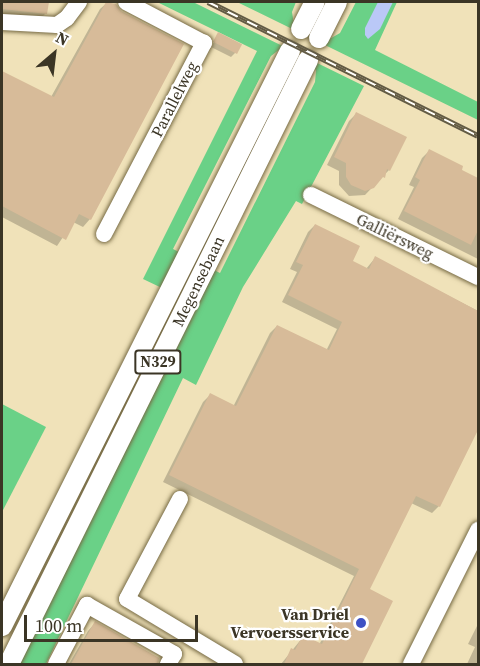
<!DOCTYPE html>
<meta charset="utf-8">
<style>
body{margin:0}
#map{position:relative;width:480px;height:666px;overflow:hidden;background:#f0e2b9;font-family:"Source Serif 4",serif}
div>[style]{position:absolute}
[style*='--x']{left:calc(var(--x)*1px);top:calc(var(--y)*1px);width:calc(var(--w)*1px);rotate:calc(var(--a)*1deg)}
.green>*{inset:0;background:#6ad187}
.water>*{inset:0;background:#bac8f7}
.shadow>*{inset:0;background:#0003}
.building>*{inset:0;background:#d7bb99;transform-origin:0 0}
.roads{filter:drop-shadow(0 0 2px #766a44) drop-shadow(0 0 2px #766a44)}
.minor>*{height:16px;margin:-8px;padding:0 8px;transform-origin:8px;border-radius:8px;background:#fff}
.major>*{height:20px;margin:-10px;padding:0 10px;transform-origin:10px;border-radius:10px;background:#fff}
.rail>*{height:6px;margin-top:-3px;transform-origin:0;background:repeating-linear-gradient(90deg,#fff 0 11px,#625b45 0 22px);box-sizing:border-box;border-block:2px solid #625b45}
.dots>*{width:16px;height:16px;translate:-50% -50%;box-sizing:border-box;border:3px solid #fff;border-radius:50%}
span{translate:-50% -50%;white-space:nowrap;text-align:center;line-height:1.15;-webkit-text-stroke:4.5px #fff;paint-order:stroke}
.shield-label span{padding:2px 4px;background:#fff;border:2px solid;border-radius:4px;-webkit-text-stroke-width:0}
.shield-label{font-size:15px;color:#3b3525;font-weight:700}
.street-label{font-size:16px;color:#3b3525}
.poi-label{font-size:16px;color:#3b3525;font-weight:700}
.right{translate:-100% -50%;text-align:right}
.frame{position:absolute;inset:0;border:3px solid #3b3525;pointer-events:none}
.north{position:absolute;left:24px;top:24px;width:60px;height:60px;-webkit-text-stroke:4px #fff;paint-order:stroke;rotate:28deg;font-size:16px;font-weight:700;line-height:24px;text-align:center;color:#3b3525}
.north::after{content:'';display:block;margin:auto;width:21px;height:27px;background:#3b3525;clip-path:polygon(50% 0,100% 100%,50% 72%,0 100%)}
.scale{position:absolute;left:24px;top:615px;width:174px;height:27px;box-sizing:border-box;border:3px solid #3b3525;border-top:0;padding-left:8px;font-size:18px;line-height:21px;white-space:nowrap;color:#3b3525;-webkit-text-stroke:4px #fff;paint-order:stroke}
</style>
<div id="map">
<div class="green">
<div style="clip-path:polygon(157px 2px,193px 2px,364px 86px,302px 204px,296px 201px,243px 287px,196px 385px,183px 378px,46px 664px,15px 664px,214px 270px,220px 273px,315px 82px,316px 71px,312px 62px,290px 51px,280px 49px,271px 56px,173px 249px,179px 252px,164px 289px,143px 279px,257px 51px)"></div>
<div style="clip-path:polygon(237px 2px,296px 2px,292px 12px,294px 24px,326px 41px,340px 33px,356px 2px,397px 2px,375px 50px,478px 102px,478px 120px)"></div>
<div style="clip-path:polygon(2px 404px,46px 427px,2px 512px)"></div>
</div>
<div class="water">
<div style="clip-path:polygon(378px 2px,393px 2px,380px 29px,368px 39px,365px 35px,365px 28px)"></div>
</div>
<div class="shadow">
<div style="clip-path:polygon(2px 2px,47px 2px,46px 13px,36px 23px,2px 19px)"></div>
<div style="clip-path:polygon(108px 2px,120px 12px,90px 219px,83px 227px,73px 222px,57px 246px,2px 217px,2px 72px,51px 97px,100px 9px)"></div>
<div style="clip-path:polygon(219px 34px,236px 52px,231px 57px,211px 47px)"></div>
<div style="clip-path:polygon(356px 114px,389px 170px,365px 195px,349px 196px,339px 185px,339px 171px,327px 165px,349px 121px)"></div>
<div style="clip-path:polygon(429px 151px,478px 180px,478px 259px,398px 219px,414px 187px,409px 185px,422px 158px)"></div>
<div style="clip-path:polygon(315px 225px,351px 262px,366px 269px,375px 258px,478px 311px,478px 426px,439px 506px,432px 513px,411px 503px,368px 590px,391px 601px,360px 664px,281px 664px,303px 637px,319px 645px,354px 576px,163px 482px,203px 402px,210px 395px,233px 407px,270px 333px,277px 326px,326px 351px,337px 329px,282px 302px,297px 272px,290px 269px,308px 232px)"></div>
<div style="clip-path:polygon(95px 623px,158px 659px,158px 664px,69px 664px,88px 631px)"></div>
<div style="clip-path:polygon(478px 624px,478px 664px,467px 664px,475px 647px,468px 644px)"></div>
</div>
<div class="building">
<div style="clip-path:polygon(2px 2px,49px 2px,47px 14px,2px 9px)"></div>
<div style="clip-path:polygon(106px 2px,116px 4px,121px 11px,184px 44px,91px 220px,79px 214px,66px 240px,2px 206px,2px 71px,54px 97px)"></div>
<div style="left:218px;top:32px;width:27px;height:11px;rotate:27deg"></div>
<div style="clip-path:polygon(356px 112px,407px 137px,390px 171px,387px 169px,385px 178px,383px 177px,374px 188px,365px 191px,351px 185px,346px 177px,346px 163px,334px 157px)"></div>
<div style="clip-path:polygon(429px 149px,463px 166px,462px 170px,478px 178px,478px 230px,471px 245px,404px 211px,420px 180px,415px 177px)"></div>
<div style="clip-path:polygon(315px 224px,360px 246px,353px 261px,369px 269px,375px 256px,478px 311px,478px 430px,440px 507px,416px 496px,370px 589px,393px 601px,362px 664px,284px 664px,291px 648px,295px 650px,303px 635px,322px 644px,359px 569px,169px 475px,210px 393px,236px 406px,277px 325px,329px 350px,342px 322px,288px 295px,303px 265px,296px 262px)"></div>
<div style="clip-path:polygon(95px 621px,159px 658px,158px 664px,71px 664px)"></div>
</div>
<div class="roads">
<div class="minor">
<div style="--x:2;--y:22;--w:55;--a:3.1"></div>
<div style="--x:57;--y:25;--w:12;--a:-35"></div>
<div style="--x:67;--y:18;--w:20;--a:-53"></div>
<div style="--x:311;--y:195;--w:186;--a:26.2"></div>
<div style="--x:104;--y:234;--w:216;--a:-62.4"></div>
<div style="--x:204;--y:43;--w:88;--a:-152.3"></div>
<div style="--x:180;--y:499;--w:113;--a:117.9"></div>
<div style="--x:127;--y:599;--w:126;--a:31"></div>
<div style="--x:56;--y:664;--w:67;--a:-62.3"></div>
<div style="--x:87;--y:605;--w:100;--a:29.4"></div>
<div style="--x:174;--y:654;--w:12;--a:121"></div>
<div style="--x:411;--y:664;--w:150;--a:-63.4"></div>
</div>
<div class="major">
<div style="--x:301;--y:29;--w:30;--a:-63"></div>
<div style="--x:319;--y:38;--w:40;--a:-63.4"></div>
<div style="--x:2;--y:626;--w:643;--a:-63.4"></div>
<div style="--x:9;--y:664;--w:674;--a:-63.66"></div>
</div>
</div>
<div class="rail">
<div style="--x:208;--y:2;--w:301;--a:26.4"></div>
</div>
<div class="dots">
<div style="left:361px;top:623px;background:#3e51c4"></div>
</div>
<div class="shield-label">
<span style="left:158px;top:362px">N329</span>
</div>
<div class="street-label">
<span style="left:174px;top:99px;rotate:-63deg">Parallelweg</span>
<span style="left:395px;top:236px;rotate:26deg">Galliërsweg</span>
<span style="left:198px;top:281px;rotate:-64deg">Megensebaan</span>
</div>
<div class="poi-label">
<span class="right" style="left:349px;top:623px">Van Driel<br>Vervoersservice</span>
</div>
<div class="frame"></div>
<div class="north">N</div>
<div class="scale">100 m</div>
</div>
